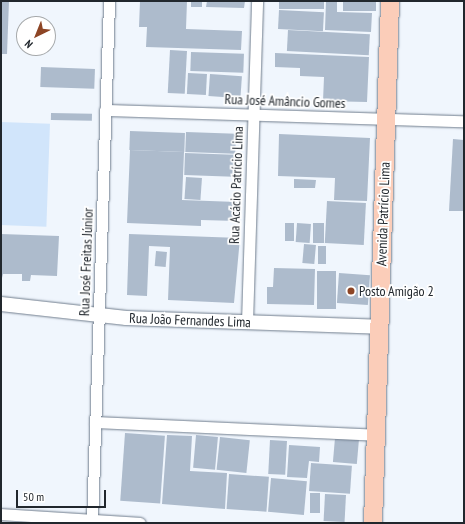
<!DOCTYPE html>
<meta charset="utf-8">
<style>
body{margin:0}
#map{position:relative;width:465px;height:524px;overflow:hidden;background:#f0f6fd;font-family:"PT Sans Narrow",sans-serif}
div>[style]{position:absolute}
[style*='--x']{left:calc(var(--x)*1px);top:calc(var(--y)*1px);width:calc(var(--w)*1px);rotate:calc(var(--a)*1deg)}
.green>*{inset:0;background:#d1e5fb;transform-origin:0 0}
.building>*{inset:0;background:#adbbcc;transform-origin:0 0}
.roads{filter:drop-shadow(0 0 1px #707d8d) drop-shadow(0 0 1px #707d8d)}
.minor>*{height:11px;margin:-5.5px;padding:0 5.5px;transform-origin:5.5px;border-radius:5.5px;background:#fff}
.tertiary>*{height:14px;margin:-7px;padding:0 7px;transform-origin:7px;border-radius:7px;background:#fff}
.primary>*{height:18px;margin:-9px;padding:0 9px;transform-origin:9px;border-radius:9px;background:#fbcdb9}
.dots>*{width:11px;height:11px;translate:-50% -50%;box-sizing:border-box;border:2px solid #fff;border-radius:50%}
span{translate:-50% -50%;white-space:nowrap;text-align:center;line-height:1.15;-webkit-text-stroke:3.5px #fff;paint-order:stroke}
.street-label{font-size:14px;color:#21272d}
.poi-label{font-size:14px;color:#21272d}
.left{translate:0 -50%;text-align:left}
.frame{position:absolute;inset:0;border:2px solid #21272d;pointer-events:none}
.north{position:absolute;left:16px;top:16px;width:40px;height:40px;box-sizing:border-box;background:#fff;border:1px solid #a6a9ab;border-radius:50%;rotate:223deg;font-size:11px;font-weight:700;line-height:16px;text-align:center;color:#21272d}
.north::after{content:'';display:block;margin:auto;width:14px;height:18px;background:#8d4525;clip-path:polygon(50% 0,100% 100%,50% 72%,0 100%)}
.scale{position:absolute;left:16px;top:490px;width:90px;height:18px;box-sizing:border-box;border:2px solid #21272d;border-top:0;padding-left:5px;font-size:12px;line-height:14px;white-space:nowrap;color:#21272d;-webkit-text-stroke:3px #fff;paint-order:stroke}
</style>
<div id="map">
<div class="green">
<div style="left:1px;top:122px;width:49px;height:103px;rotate:2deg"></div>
</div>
<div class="building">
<div style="clip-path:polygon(1px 1px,9px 1px,7px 54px,1px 54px)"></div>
<div style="clip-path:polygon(140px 1px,187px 1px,186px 29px,242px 31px,241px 50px,146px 47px,147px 27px,139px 27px)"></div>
<div style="left:191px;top:1px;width:11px;height:6px"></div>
<div style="clip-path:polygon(207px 1px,245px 1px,244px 8px,206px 7px)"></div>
<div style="left:279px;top:1px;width:45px;height:8px"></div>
<div style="clip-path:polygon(326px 1px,337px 1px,337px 12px,372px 13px,371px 32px,325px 30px)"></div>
<div style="left:343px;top:1px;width:33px;height:10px"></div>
<div style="left:279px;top:10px;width:45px;height:19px;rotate:3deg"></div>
<div style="left:288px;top:30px;width:82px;height:21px;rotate:3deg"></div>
<div style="left:170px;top:50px;width:17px;height:43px;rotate:3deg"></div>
<div style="left:191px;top:52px;width:53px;height:19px;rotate:2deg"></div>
<div style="clip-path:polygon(275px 53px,369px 57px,367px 102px,323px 101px,324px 77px,300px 76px,300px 68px,275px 67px)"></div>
<div style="left:41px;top:67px;width:54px;height:20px;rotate:2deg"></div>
<div style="left:188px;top:73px;width:19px;height:21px;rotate:3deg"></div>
<div style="left:210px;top:74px;width:32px;height:22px;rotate:4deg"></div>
<div style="left:51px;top:113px;width:41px;height:7px;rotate:1deg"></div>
<div style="left:130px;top:131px;width:55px;height:19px;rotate:2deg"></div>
<div style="left:186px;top:132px;width:50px;height:20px;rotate:2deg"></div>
<div style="clip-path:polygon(279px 134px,370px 138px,367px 201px,334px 200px,335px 178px,278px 176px)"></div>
<div style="clip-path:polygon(453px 139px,464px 140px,464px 211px,449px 211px)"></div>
<div style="clip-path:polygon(130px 150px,184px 152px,182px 200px,237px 202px,237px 221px,201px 220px,201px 226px,127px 223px)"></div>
<div style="left:185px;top:153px;width:49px;height:22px;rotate:2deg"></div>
<div style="left:186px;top:177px;width:16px;height:22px;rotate:4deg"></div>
<div style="clip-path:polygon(294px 179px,316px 180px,315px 188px,294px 188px)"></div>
<div style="left:327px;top:201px;width:39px;height:42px;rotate:3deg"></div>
<div style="left:285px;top:223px;width:9px;height:18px"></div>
<div style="left:297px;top:223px;width:14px;height:19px;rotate:4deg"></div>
<div style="left:313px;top:223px;width:11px;height:20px"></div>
<div style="clip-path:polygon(1px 234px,59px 236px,57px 276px,31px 275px,30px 281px,22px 281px,22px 274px,3px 274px,1px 282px)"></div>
<div style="clip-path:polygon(129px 234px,240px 238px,234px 303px,168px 300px,170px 247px,149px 246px,147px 296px,127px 295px)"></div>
<div style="left:304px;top:244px;width:12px;height:19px;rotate:5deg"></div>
<div style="left:318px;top:246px;width:8px;height:18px"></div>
<div style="left:156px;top:251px;width:11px;height:15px;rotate:5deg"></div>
<div style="clip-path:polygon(274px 268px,315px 269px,314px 305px,267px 304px,267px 287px,273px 287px)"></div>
<div style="left:317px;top:271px;width:19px;height:38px"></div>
<div style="left:339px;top:273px;width:31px;height:30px;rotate:4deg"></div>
<div style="left:125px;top:433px;width:40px;height:68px;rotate:4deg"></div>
<div style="clip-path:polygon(167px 435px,192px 436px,190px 471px,227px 473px,225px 509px,162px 504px)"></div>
<div style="left:196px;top:435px;width:22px;height:33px;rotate:5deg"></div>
<div style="left:220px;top:437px;width:30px;height:33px;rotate:6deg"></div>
<div style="left:335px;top:438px;width:24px;height:24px;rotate:5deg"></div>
<div style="left:270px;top:440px;width:17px;height:34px;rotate:3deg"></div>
<div style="clip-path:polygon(289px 445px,320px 447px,319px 462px,309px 461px,307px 478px,287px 477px)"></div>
<div style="left:311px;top:463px;width:41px;height:28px;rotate:4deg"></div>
<div style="left:229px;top:474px;width:40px;height:35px;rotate:4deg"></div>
<div style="left:271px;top:478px;width:36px;height:34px;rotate:5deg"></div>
<div style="left:310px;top:493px;width:10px;height:20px"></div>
<div style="left:325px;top:494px;width:21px;height:27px;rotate:3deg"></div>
</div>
<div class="roads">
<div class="minor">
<div style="--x:105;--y:110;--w:359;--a:1.8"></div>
<div style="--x:247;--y:322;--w:321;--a:-88.2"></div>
<div style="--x:95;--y:422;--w:281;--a:2.6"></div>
<div style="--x:1;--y:514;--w:139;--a:3.7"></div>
<div style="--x:92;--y:523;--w:522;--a:-88.13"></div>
</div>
<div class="tertiary">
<div style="--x:1;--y:304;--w:126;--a:6.4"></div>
<div style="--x:126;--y:318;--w:253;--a:2"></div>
</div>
<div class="primary">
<div style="--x:373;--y:523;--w:522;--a:-88.13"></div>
</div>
</div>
<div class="dots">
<div style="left:351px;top:291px;background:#8d4525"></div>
</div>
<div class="street-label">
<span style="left:285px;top:101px;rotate:2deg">Rua José Amâncio Gomes</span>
<span style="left:236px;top:185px;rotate:-88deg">Rua Acácio Patrício Lima</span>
<span style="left:383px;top:214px;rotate:-88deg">Avenida Patrício Lima</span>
<span style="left:86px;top:262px;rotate:-88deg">Rua José Freitas Júnior</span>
<span style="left:190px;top:320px;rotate:2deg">Rua João Fernandes Lima</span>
</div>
<div class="poi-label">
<span class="left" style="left:359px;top:291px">Posto Amigão 2</span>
</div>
<div class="frame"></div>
<div class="north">N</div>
<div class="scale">50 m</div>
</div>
